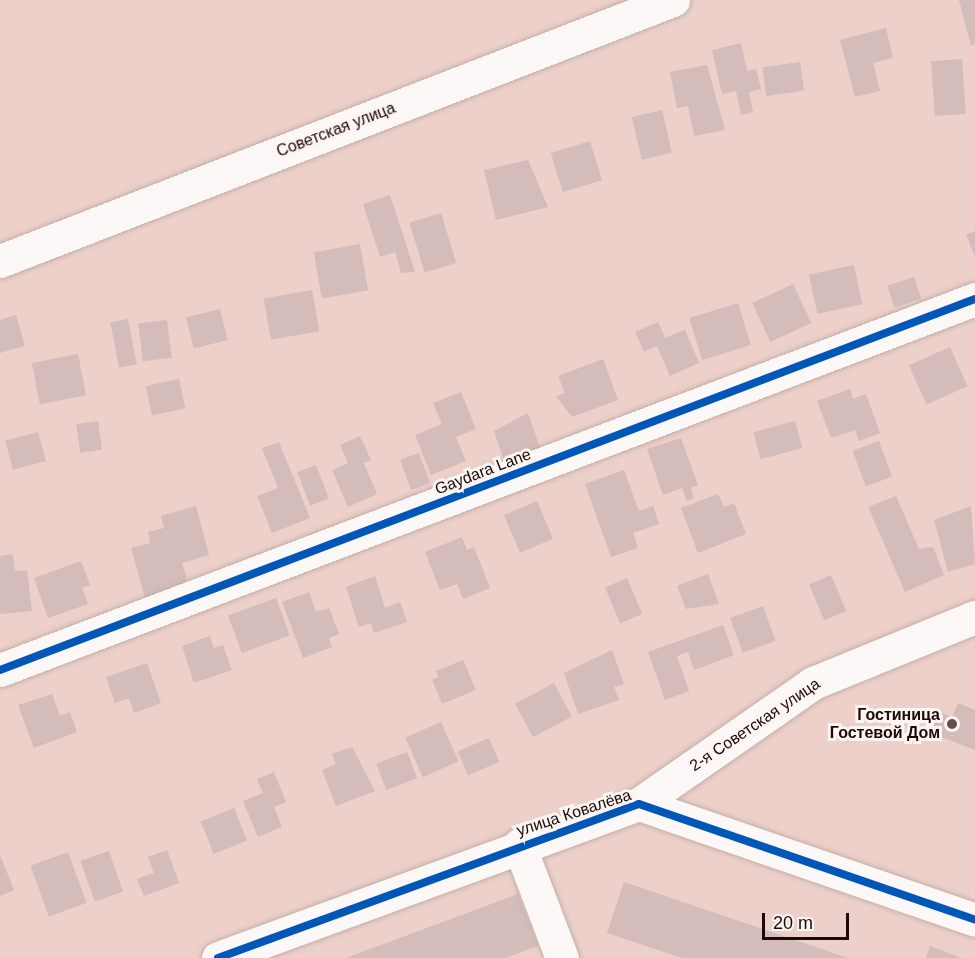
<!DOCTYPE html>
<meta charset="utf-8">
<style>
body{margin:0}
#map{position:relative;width:975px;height:958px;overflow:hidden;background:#ecd0c9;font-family:Arial,sans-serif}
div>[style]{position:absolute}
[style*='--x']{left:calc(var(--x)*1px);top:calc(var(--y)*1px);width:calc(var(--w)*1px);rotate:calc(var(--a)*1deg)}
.building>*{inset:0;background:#d3bcb9;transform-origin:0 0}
.roads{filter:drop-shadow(0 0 2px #c6aea8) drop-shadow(0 0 2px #c6aea8)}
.minor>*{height:33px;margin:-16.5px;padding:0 16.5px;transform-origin:16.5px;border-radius:16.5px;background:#fcf8f7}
.cycleway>*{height:8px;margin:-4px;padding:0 4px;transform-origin:4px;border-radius:4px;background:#0057b8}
.dots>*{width:16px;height:16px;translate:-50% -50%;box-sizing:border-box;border:3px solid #fbf5f3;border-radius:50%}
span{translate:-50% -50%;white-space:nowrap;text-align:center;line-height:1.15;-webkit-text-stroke:6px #fbf5f3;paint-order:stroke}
.street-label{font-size:16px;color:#1d0905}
.poi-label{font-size:16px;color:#1d0905;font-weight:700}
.right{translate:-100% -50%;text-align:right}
.scale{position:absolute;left:762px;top:913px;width:87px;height:27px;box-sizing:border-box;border:3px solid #1d0905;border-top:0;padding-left:8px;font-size:18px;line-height:21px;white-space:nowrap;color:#1d0905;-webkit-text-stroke:4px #fbf5f3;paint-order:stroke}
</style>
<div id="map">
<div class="building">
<div style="clip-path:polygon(959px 0,975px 0,975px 44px,971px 46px)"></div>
<div style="clip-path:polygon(886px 28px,893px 58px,873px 63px,880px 91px,855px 97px,840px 40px)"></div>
<div style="clip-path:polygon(741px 43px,747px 71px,756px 69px,761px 89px,749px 92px,753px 112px,741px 115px,736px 91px,722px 94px,712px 50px)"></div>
<div style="left:962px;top:59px;width:55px;height:31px;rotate:86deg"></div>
<div style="left:800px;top:62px;width:29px;height:38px;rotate:82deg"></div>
<div style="clip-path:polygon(707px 65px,725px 130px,694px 136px,688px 106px,677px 108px,670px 72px)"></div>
<div style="left:662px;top:110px;width:44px;height:31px;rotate:77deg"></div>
<div style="left:590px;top:141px;width:41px;height:41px;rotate:73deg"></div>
<div style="clip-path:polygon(528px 160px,548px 207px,496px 220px,484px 170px)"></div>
<div style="clip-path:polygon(390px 195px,415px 272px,401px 273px,395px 252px,380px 257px,363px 204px)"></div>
<div style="left:441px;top:213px;width:52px;height:33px;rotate:73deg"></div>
<div style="clip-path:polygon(975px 231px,975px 257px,966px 235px)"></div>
<div style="left:360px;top:244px;width:47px;height:47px;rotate:80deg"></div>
<div style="left:854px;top:265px;width:40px;height:46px;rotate:78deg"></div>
<div style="left:914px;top:277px;width:23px;height:28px;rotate:72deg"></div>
<div style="left:793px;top:284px;width:43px;height:45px;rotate:65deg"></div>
<div style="left:312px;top:290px;width:42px;height:49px;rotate:80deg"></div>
<div style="left:738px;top:303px;width:44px;height:51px;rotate:73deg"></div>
<div style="left:220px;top:309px;width:32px;height:35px;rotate:76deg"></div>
<div style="clip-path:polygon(16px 315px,25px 346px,0 353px,0 320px)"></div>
<div style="left:128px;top:319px;width:46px;height:18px;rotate:79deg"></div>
<div style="left:167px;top:320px;width:38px;height:29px;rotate:83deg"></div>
<div style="clip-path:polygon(658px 322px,665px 338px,685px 330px,699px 363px,670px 376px,657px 346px,644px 352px,635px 332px)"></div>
<div style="left:950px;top:347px;width:43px;height:45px;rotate:66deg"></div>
<div style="left:78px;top:354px;width:42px;height:47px;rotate:79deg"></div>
<div style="clip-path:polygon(603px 359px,618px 400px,572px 417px,556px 396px,565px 393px,558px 376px)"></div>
<div style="left:179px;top:379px;width:30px;height:34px;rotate:78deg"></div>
<div style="clip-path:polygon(850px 389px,853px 399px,866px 394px,880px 433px,859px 441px,855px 430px,831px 438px,817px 401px)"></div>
<div style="clip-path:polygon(461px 392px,476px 429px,456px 437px,466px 461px,431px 475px,415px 435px,442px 424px,433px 403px)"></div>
<div style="clip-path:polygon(528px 413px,540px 448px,504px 461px,494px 431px)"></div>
<div style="left:98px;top:421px;width:29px;height:22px;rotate:82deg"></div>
<div style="left:795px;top:421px;width:28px;height:43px;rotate:75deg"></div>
<div style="left:38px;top:432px;width:30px;height:34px;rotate:75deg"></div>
<div style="clip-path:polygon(360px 436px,371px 460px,364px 463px,377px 494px,348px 507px,332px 470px,348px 463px,340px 445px)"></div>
<div style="clip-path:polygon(681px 438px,698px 485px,691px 488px,694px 498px,687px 501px,682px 488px,663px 495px,647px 449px)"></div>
<div style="left:879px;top:441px;width:38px;height:28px;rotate:70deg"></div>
<div style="clip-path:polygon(279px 442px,310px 518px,272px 533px,257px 496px,278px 488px,262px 448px)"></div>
<div style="left:419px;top:453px;width:32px;height:20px;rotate:70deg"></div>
<div style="left:316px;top:465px;width:36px;height:20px;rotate:69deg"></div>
<div style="clip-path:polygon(624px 470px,639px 511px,653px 506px,659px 524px,633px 533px,638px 548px,611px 557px,585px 484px)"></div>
<div style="clip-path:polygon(718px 494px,724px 507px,734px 503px,746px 534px,698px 553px,681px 508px)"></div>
<div style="clip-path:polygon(896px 496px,919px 549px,933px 547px,944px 575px,905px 592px,868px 507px)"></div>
<div style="left:537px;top:501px;width:41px;height:36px;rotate:67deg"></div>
<div style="clip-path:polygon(196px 506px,209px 555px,182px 563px,190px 590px,146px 602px,131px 548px,150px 543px,148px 532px,164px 528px,161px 516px)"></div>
<div style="clip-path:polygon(971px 506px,975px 564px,948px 572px,934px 520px)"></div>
<div style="clip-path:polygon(462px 537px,467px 550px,474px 547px,490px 588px,463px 599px,457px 584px,440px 590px,425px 552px)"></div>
<div style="clip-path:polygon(13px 554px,15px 571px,27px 570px,32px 611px,0 614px,0 556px)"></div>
<div style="clip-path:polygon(81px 561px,90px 585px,82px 588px,88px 604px,48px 618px,34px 578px)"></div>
<div style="clip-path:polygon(708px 574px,719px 604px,686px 609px,677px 586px)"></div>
<div style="left:831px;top:575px;width:39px;height:24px;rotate:67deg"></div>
<div style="clip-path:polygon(375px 576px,385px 608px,400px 602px,407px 622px,374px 633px,371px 623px,359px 627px,346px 587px)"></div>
<div style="left:627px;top:578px;width:39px;height:24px;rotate:67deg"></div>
<div style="clip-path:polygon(309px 592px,316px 612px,329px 608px,339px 634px,329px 638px,332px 647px,303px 658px,282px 602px)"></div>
<div style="left:276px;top:598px;width:40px;height:51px;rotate:70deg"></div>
<div style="left:763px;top:606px;width:37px;height:35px;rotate:70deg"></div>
<div style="clip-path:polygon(723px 625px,734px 655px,694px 670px,688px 652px,677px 656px,689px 691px,665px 700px,648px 652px)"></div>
<div style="clip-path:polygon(210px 636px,214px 648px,223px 645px,232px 670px,194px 683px,182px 646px)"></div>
<div style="clip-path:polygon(612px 650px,624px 684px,614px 687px,619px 700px,578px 714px,564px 673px)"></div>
<div style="clip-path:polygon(463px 660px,476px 690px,442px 704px,432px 680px,439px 677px,436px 671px)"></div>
<div style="clip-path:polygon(147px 663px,161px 703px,134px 713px,129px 698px,115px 703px,106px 677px)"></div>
<div style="left:554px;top:683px;width:38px;height:44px;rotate:62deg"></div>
<div style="clip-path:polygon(52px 694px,60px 716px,70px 712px,77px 732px,34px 748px,18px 705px)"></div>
<div style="clip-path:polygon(958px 703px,975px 710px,975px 750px,926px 731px,934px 710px,952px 717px)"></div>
<div style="left:441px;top:722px;width:43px;height:39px;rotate:66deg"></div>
<div style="left:489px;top:738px;width:26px;height:34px;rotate:67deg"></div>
<div style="clip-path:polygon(352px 747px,375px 791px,336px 806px,322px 770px,336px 764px,332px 754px)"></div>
<div style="left:407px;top:752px;width:28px;height:33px;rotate:69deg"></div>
<div style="clip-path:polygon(274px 772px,286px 802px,274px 807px,282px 827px,258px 837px,243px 801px,263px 793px,257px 779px)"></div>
<div style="left:234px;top:808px;width:35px;height:36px;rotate:68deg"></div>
<div style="clip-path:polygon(167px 850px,179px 883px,144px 896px,137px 879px,154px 873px,148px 857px)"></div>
<div style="left:109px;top:851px;width:43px;height:30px;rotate:71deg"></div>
<div style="left:68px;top:852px;width:54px;height:40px;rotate:70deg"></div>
<div style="clip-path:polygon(0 855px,14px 890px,0 896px)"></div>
<div style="clip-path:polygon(624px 882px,848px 958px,682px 958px,607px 933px)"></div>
<div style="clip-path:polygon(518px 894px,538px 946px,505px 958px,346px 958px)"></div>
<div style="clip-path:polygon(930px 946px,962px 958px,926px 958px)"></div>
</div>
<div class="roads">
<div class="minor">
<div style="--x:0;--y:261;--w:722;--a:-21.2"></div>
<div style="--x:0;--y:670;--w:1043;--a:-20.83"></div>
<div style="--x:639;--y:804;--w:212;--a:-34.8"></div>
<div style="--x:813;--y:683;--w:175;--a:-22.2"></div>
<div style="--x:519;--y:845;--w:121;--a:69.2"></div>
<div style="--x:218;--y:958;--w:448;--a:-20.1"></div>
<div style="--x:639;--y:804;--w:355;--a:19"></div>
</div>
</div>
<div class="cycleway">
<div style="--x:0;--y:670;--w:1043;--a:-20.83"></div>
<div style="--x:218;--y:958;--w:448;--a:-20.1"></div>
<div style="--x:639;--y:804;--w:355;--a:19"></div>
</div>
<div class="dots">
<div style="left:952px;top:724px;background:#654f4a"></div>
</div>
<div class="street-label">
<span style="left:336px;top:130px;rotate:-21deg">Советская улица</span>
<span style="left:483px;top:472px;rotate:-21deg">Gaydara Lane</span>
<span style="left:755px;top:725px;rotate:-34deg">2-я Советская улица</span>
<span style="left:574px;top:813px;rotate:-18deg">улица Ковалёва</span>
</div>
<div class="poi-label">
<span class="right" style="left:940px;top:724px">Гостиница<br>Гостевой Дом</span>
</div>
<div class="scale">20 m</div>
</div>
